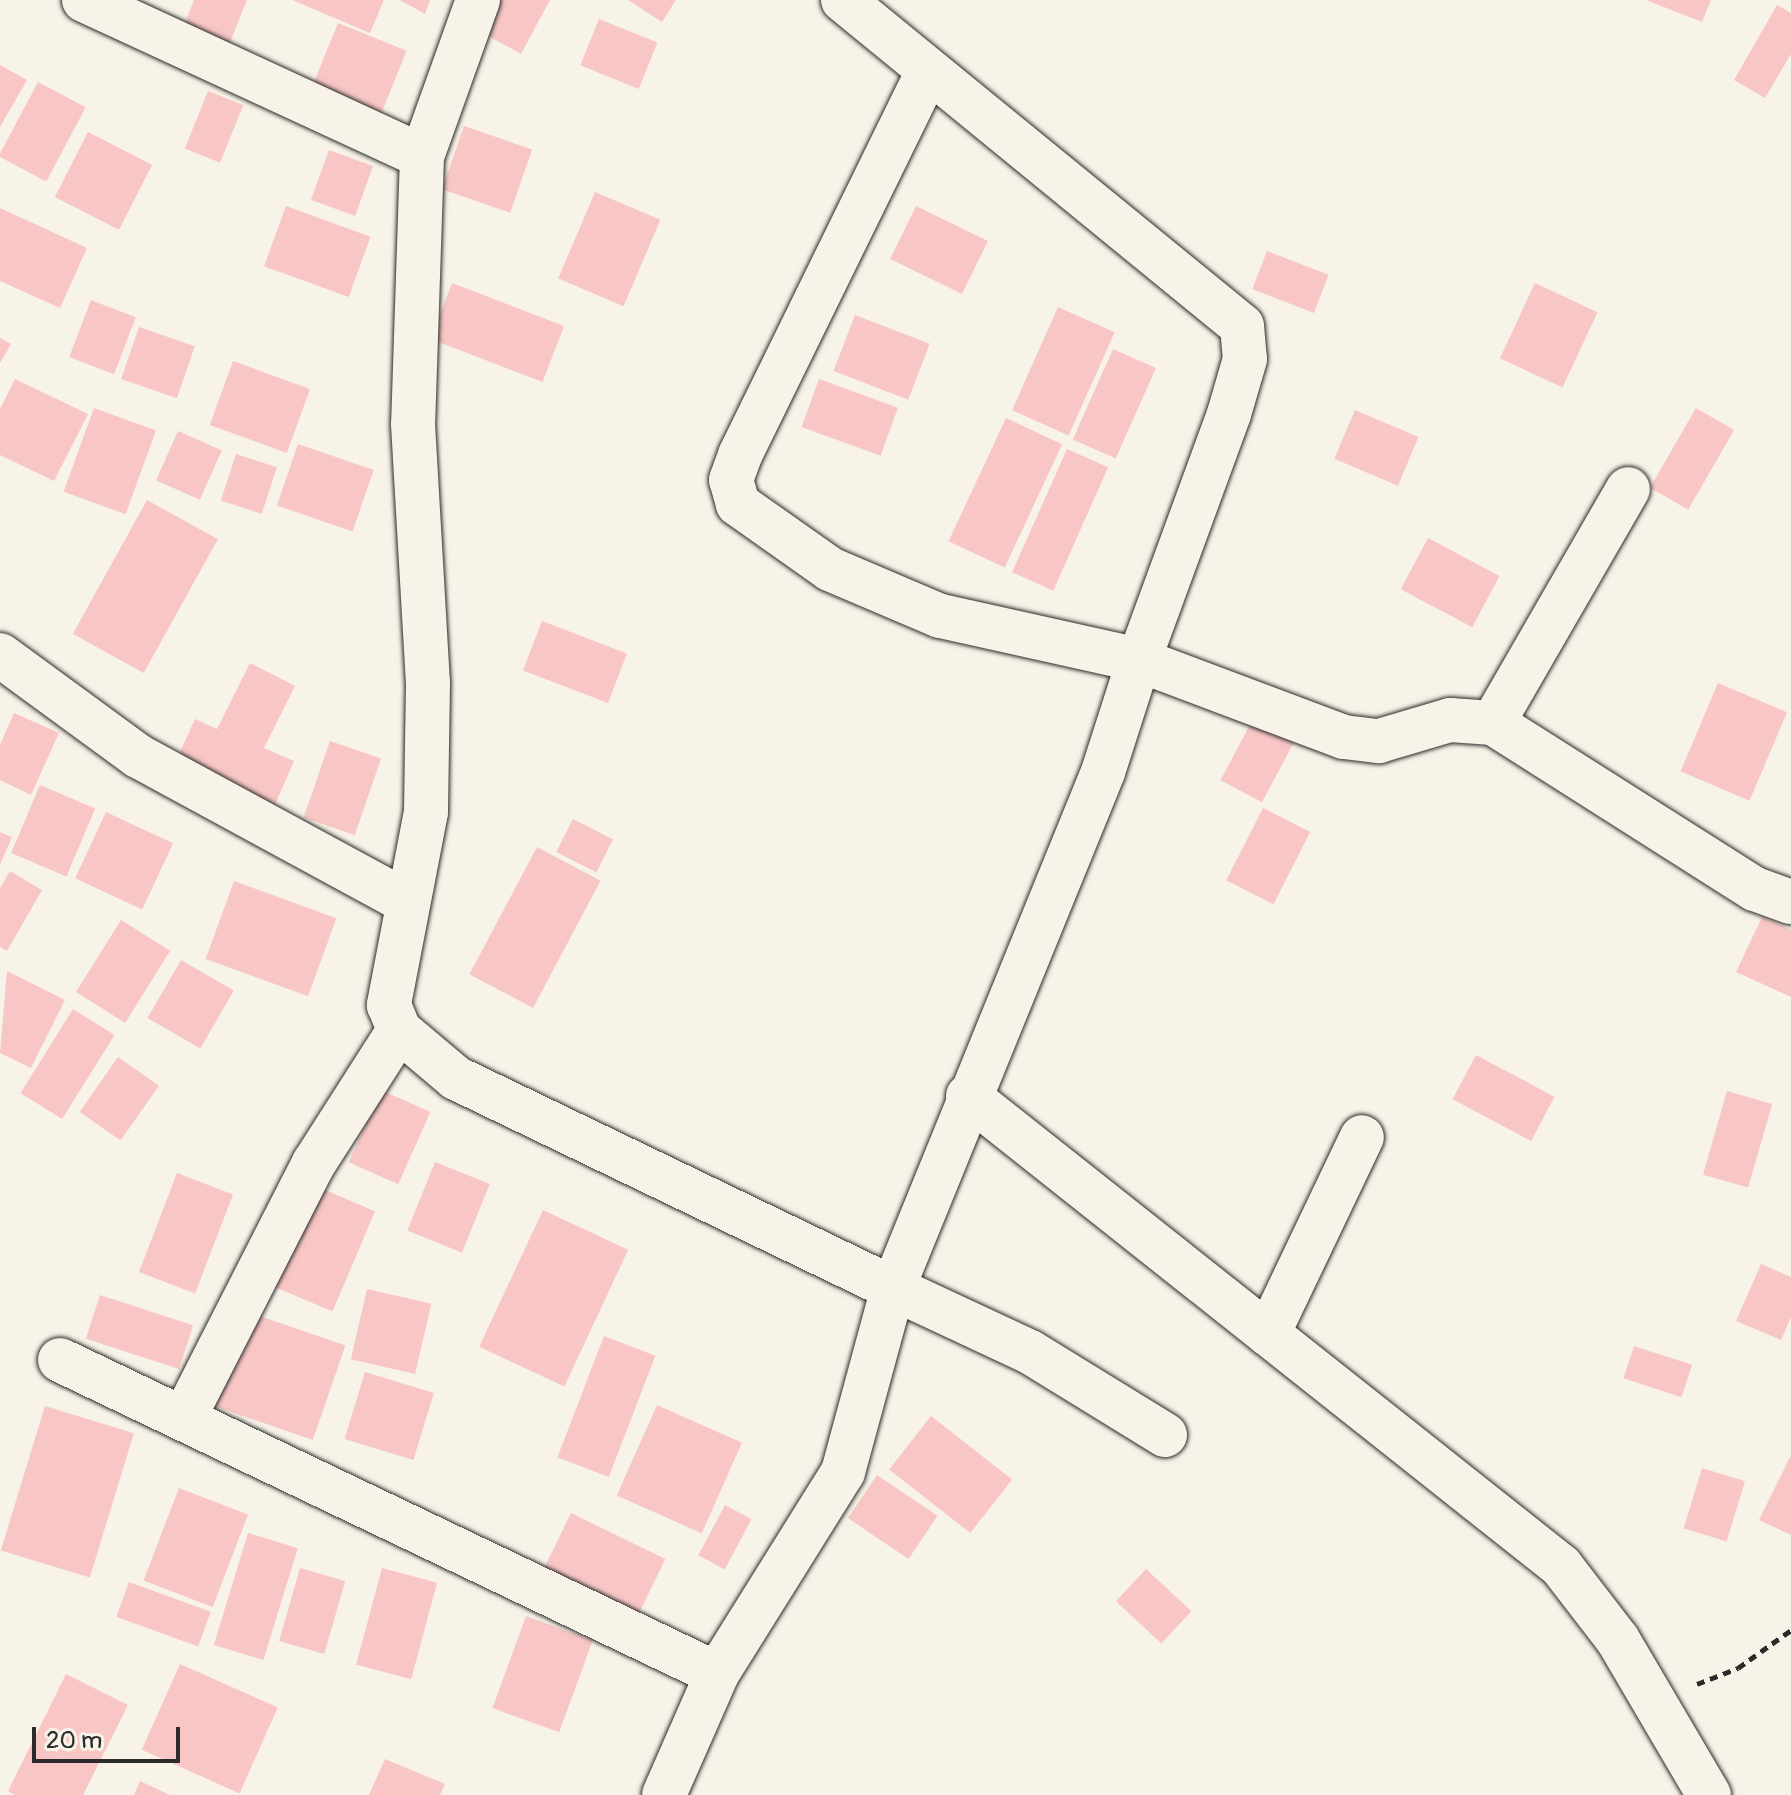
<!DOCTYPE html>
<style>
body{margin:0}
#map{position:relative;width:1791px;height:1795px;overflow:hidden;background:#f7f3e8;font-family:Pangolin,sans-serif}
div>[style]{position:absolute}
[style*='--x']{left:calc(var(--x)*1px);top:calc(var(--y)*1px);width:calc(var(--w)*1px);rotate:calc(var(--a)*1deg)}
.building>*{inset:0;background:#f8c7c5;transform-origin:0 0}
.path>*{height:5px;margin-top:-2.5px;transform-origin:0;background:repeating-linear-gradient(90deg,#2b2b2b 0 8px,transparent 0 14px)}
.roads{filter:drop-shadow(0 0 2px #2b2b2b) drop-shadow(0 0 2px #2b2b2b)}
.street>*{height:44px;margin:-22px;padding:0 22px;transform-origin:22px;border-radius:22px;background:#f7f3e8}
.secondary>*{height:44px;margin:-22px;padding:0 22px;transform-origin:22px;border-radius:22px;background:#f7f3e8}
span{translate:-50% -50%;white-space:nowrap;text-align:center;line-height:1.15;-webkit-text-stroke:6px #f7f3e8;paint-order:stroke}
.scale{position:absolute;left:32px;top:1727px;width:148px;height:36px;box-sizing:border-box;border:4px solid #2b2b2b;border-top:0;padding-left:10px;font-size:24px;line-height:28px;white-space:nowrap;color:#2b2b2b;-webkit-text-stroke:6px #f7f3e8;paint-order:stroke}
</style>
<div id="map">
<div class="building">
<div style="clip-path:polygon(194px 0,247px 0,229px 45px,183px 28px)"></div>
<div style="clip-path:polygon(292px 0,384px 0,370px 33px)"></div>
<div style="clip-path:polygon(400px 0,430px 0,425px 14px)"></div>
<div style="clip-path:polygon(484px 0,550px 0,521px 54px,470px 26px)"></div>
<div style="clip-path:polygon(628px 0,676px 0,662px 22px)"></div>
<div style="clip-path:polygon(1646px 0,1711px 0,1702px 22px)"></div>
<div style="clip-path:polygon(1777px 5px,1791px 13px,1791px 54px,1765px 98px,1734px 80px)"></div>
<div style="left:599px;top:19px;width:63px;height:50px;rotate:22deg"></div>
<div style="left:338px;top:23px;width:74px;height:74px;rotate:22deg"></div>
<div style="clip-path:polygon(0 65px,27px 80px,0 127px)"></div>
<div style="left:38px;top:82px;width:54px;height:84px;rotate:28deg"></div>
<div style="left:208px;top:91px;width:38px;height:62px;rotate:22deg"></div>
<div style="left:464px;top:126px;width:72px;height:67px;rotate:19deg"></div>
<div style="left:88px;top:132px;width:72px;height:73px;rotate:27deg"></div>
<div style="left:329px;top:150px;width:47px;height:53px;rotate:20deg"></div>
<div style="left:595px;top:192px;width:71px;height:94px;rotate:23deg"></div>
<div style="left:286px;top:206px;width:90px;height:64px;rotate:20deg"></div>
<div style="left:916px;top:206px;width:80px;height:59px;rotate:26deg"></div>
<div style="clip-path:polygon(0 208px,87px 248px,60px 308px,0 281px)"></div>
<div style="left:1267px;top:251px;width:66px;height:41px;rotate:21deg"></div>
<div style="left:452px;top:283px;width:120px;height:60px;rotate:21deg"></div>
<div style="left:1535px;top:283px;width:69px;height:83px;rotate:25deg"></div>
<div style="left:91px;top:300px;width:48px;height:61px;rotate:21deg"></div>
<div style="left:1058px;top:307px;width:62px;height:113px;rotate:24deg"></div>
<div style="left:855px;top:315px;width:80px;height:60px;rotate:21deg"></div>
<div style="left:139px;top:327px;width:59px;height:55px;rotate:19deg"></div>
<div style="clip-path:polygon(0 338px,11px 344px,0 363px)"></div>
<div style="left:1113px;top:349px;width:47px;height:99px;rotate:24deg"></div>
<div style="left:233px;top:361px;width:82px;height:68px;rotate:20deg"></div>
<div style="clip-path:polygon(15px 379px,88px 414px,54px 481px,0 455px,0 409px)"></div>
<div style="left:819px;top:379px;width:84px;height:51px;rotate:20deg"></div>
<div style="left:94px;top:408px;width:66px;height:89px;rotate:20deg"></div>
<div style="left:1696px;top:408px;width:44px;height:92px;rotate:30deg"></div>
<div style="left:1355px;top:410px;width:69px;height:53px;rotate:23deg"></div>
<div style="left:1006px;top:418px;width:62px;height:136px;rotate:25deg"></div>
<div style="left:178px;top:431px;width:48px;height:54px;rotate:24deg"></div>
<div style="left:298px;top:444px;width:80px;height:65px;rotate:19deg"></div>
<div style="left:1067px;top:449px;width:45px;height:135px;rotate:24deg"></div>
<div style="left:236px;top:454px;width:43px;height:49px;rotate:18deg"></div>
<div style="left:147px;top:500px;width:81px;height:153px;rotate:29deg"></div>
<div style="left:1428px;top:538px;width:81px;height:58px;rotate:28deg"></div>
<div style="left:542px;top:621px;width:91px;height:53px;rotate:21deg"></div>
<div style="clip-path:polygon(250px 663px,295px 686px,264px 748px,294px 761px,274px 807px,175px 763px,195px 719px,217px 729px)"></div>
<div style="left:1718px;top:683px;width:75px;height:96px;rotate:23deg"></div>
<div style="clip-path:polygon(14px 713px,59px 733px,31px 795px,0 780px,0 745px)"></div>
<div style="left:1252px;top:721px;width:47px;height:67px;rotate:28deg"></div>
<div style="left:330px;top:741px;width:54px;height:81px;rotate:19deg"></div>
<div style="left:40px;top:785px;width:60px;height:74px;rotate:23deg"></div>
<div style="left:1263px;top:808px;width:53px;height:81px;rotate:27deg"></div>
<div style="left:106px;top:812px;width:74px;height:73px;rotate:25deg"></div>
<div style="left:573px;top:819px;width:45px;height:37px;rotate:27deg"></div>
<div style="clip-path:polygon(0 832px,12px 837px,0 865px)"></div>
<div style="left:537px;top:847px;width:72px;height:144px;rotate:28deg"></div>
<div style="clip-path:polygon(10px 871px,42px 890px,7px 951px,0 947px,0 888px)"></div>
<div style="left:234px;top:881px;width:109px;height:83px;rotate:20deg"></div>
<div style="clip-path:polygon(1762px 917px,1791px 930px,1791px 997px,1736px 972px)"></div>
<div style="left:121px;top:920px;width:58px;height:85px;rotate:32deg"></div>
<div style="left:181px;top:960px;width:61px;height:67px;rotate:30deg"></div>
<div style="clip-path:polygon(7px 971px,65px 1000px,31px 1068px,0 1053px)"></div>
<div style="left:73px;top:1009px;width:49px;height:99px;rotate:32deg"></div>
<div style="left:1476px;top:1055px;width:89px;height:50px;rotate:28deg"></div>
<div style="left:118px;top:1057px;width:50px;height:67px;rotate:35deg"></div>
<div style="left:381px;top:1090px;width:54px;height:79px;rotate:24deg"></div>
<div style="left:1727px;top:1091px;width:47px;height:87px;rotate:16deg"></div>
<div style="left:435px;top:1162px;width:59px;height:74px;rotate:22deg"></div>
<div style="left:177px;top:1173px;width:60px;height:106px;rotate:21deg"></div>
<div style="left:318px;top:1187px;width:62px;height:109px;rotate:23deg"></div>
<div style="left:543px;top:1210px;width:94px;height:151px;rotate:25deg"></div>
<div style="clip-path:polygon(1761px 1264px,1791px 1277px,1791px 1317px,1781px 1340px,1736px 1321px)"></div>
<div style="left:367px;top:1289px;width:66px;height:72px;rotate:13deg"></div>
<div style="left:100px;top:1295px;width:98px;height:46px;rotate:18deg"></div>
<div style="left:248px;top:1312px;width:103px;height:100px;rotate:19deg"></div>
<div style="left:604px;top:1336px;width:55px;height:130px;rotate:21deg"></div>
<div style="left:1634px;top:1346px;width:61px;height:34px;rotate:18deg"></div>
<div style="left:365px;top:1372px;width:72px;height:70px;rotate:17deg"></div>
<div style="left:657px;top:1405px;width:93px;height:99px;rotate:24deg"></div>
<div style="left:45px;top:1406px;width:93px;height:151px;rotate:17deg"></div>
<div style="left:931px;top:1416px;width:103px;height:68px;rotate:38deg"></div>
<div style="clip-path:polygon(1791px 1455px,1791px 1535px,1759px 1520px)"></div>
<div style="left:1702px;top:1468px;width:45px;height:63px;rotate:17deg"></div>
<div style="left:877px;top:1475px;width:73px;height:52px;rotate:34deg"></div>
<div style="left:179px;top:1488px;width:74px;height:99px;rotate:21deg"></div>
<div style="left:725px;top:1505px;width:30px;height:57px;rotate:28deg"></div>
<div style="left:571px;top:1513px;width:105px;height:60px;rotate:26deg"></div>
<div style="left:248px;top:1533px;width:52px;height:117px;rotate:17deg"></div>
<div style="left:300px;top:1568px;width:47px;height:76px;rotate:16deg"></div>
<div style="left:382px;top:1568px;width:57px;height:100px;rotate:15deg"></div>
<div style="left:1146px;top:1569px;width:62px;height:44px;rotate:43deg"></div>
<div style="left:129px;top:1582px;width:87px;height:37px;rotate:20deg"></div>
<div style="left:526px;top:1616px;width:71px;height:98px;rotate:20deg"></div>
<div style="left:180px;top:1664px;width:107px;height:94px;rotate:24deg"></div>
<div style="clip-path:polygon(66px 1674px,128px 1705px,83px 1795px,15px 1795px,8px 1791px)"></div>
<div style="clip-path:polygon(385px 1759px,445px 1784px,440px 1795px,369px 1795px)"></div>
<div style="clip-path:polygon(140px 1781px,170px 1795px,134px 1795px)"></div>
</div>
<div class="path">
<div style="--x:1697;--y:1684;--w:44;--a:-21.3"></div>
<div style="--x:1738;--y:1668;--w:65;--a:-35.6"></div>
</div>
<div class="roads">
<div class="street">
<div style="--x:84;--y:0;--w:372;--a:24.8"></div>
<div style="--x:843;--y:0;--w:515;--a:39.25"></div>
<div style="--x:1242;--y:326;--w:33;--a:85"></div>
<div style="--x:1245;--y:359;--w:57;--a:106.2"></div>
<div style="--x:1229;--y:414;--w:262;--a:110.1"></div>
<div style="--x:1139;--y:660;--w:204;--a:-167.5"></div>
<div style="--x:940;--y:616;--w:120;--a:-156.9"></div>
<div style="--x:830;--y:569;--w:113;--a:-144.8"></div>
<div style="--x:738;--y:504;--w:25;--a:-106"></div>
<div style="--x:731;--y:480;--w:27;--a:-70"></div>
<div style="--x:740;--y:455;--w:428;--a:-63.9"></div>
<div style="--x:0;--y:655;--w:171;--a:36.2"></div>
<div style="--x:138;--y:756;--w:302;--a:28.5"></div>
<div style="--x:1493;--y:723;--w:270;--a:-60"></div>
<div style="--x:968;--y:1096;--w:757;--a:38.4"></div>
<div style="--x:1561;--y:1566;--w:93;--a:52.4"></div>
<div style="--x:1618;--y:1640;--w:180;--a:59.6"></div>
<div style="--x:1268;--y:1334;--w:218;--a:-64.5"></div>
<div style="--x:60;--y:1360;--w:728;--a:25.54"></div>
<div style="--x:186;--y:1414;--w:282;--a:-63"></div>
<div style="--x:314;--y:1163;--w:158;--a:-57.4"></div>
<div style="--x:1165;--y:1435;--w:158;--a:-148.4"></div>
<div style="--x:1030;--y:1352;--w:151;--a:-155"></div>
<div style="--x:893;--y:1288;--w:557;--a:-67.85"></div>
<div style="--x:1103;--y:772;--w:118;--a:-72.2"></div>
<div style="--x:1139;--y:660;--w:219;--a:20.6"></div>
<div style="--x:1344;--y:737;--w:35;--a:7"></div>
<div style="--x:1379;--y:741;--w:74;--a:-16.5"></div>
<div style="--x:1450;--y:720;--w:43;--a:4"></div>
<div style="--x:1493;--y:723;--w:310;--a:32.4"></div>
<div style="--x:1755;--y:889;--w:38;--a:20"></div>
</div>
<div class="secondary">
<div style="--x:478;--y:0;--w:166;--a:109.7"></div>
<div style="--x:422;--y:156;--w:268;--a:91.9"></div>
<div style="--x:413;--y:424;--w:259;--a:86.7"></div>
<div style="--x:428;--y:683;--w:129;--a:90.9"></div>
<div style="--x:426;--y:812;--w:197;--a:100.9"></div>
<div style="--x:389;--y:1005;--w:27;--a:68"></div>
<div style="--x:399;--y:1030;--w:75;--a:40.1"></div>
<div style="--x:456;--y:1078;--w:485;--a:25.7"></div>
<div style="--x:893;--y:1288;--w:191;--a:105.2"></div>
<div style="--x:843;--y:1472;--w:238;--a:122"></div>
<div style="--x:717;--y:1674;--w:132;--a:113.7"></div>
</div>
</div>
<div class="scale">20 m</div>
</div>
